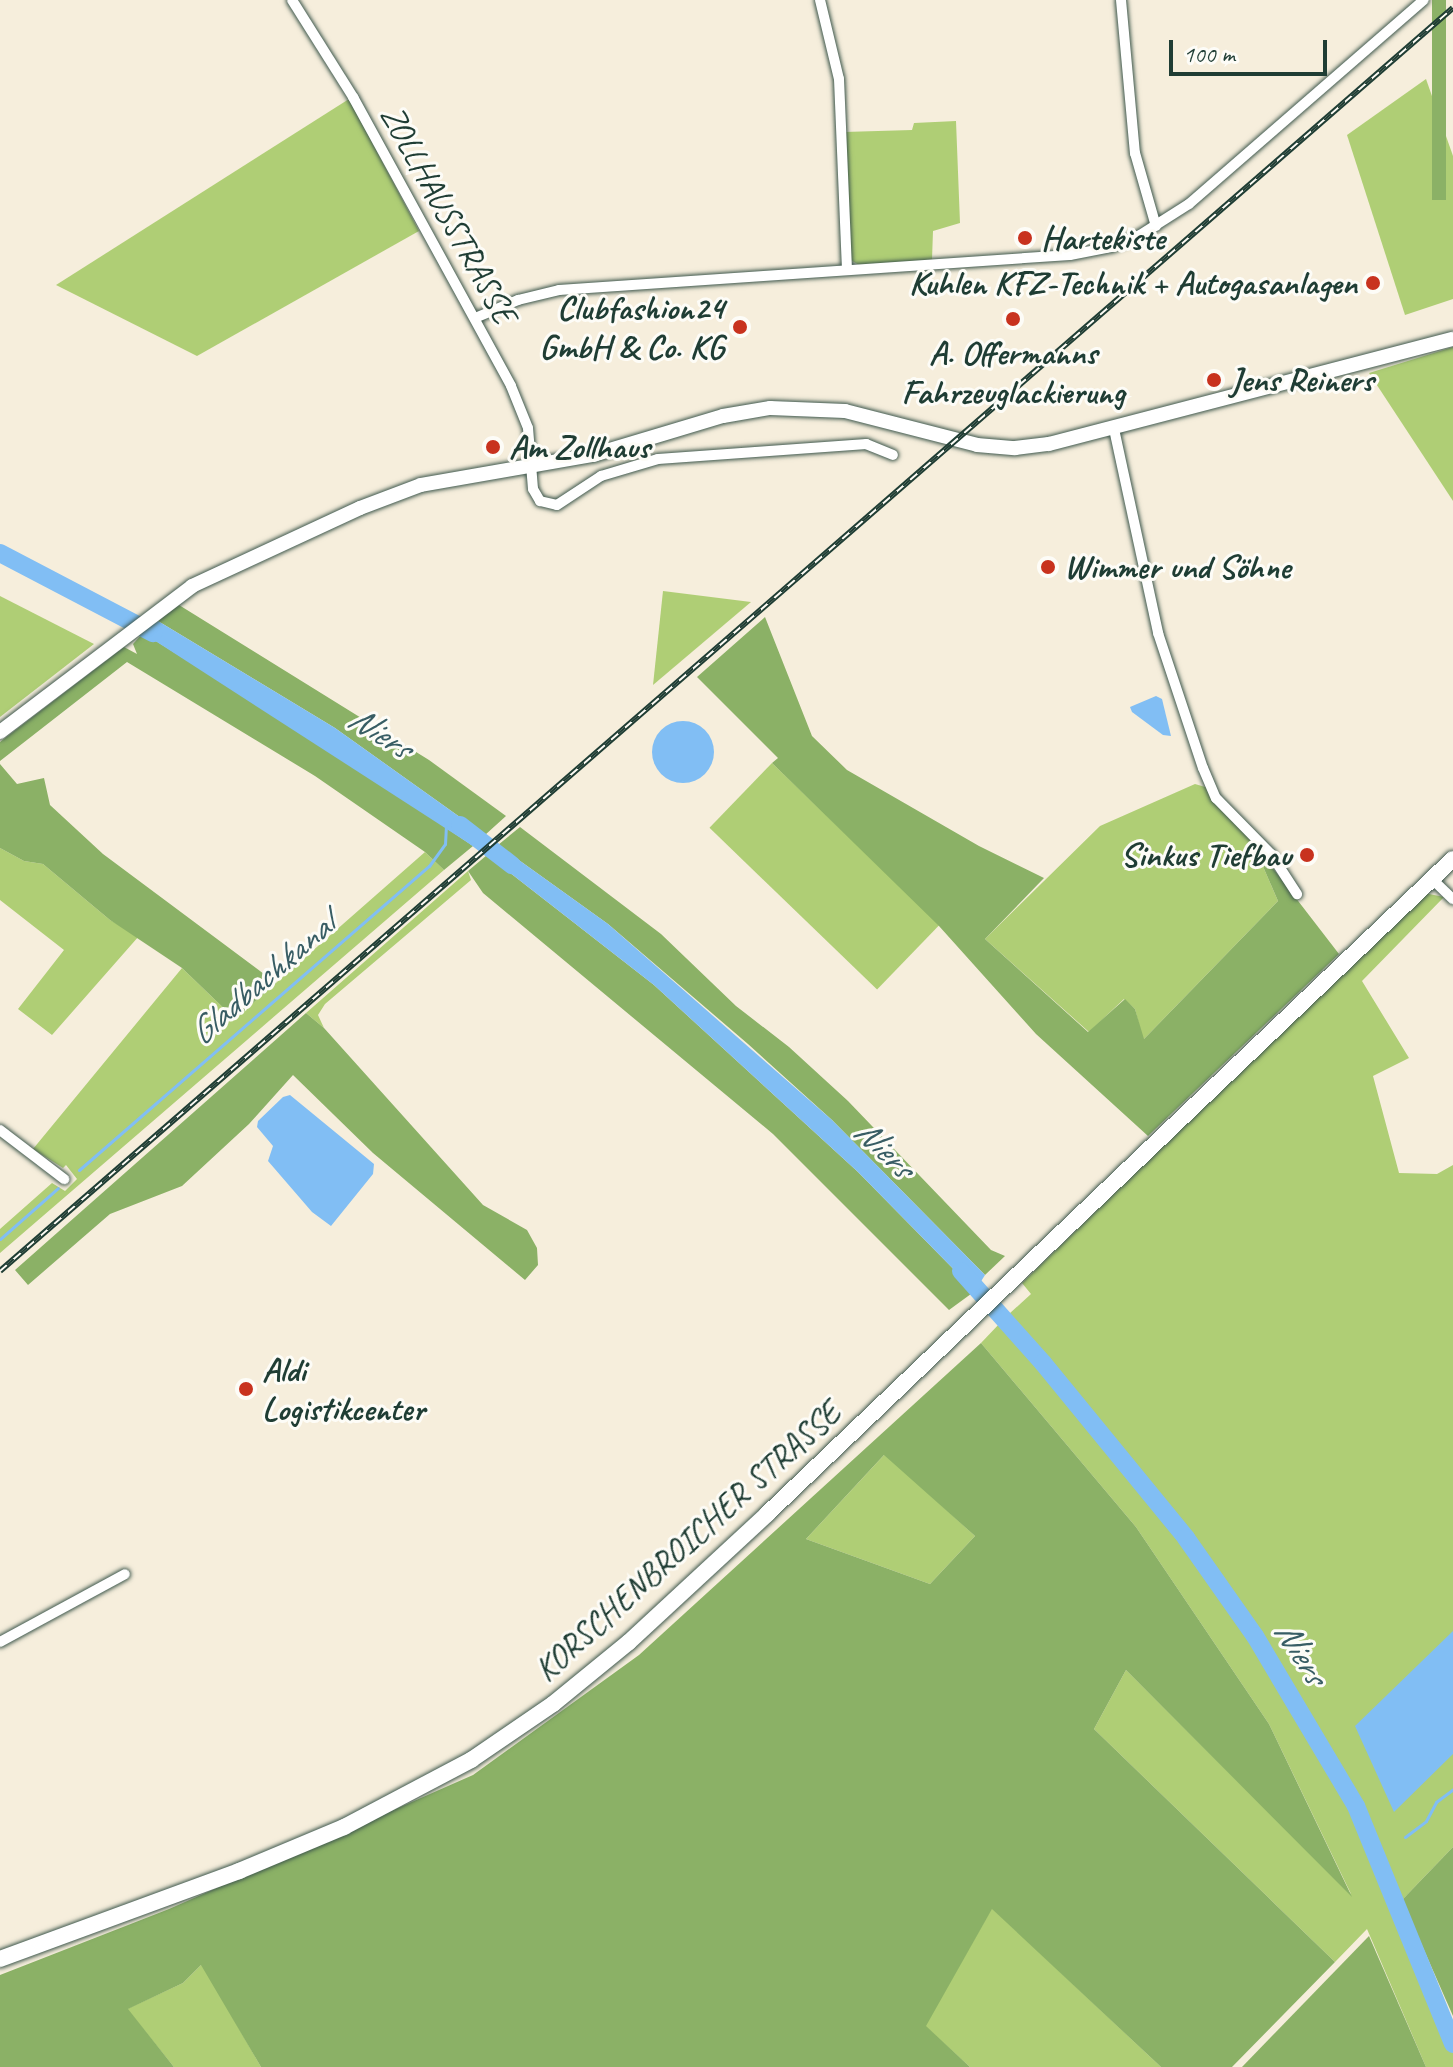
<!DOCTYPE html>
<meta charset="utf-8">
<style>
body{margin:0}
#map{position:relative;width:1453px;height:2067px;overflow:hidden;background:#f6eedc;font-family:Caveat,sans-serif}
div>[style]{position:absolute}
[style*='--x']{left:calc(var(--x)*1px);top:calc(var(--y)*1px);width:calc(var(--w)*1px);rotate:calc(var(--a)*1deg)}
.green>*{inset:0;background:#afce75;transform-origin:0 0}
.forest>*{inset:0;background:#8bb166;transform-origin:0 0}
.water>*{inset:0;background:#81bef4}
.round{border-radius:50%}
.stream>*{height:3px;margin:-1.5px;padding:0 1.5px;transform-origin:1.5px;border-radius:1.5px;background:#81bef4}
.river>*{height:18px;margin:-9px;padding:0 9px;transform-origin:9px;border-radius:9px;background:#81bef4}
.roads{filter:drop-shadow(0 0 2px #3f584d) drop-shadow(0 0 2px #3f584d)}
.street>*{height:10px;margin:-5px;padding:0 5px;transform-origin:5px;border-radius:5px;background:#fff}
.secondary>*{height:14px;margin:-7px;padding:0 7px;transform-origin:7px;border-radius:7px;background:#fff}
.primary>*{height:16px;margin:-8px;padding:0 8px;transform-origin:8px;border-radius:8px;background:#fff}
.rail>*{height:6px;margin-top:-3px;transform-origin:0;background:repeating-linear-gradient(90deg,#fdfcf7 0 9px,#1f3d34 0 18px);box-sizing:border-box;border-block:2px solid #1f3d34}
.dots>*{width:22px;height:22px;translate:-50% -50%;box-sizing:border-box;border:4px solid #fdfcf7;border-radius:50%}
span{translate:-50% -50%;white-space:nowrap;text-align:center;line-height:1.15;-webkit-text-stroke:6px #fdfcf7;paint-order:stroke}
.street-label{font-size:34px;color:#1f3d34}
.poi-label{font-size:34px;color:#1f3d34;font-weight:700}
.left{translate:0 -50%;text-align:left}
.right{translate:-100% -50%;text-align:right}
.water-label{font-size:36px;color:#385d64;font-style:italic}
.scale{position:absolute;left:1169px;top:40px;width:158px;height:36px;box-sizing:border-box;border:4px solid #1f3d34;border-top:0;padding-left:10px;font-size:24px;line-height:28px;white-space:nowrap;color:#1f3d34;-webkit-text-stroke:6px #fdfcf7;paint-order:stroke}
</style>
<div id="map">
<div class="green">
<div style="clip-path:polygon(1426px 79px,1453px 156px,1453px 299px,1405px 315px,1347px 135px)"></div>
<div style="clip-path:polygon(349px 99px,419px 231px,197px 356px,56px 285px)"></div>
<div style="clip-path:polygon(956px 121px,960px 223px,933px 231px,932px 260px,859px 265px,849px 259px,844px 132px,912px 130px,914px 123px)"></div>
<div style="clip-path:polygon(1453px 347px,1453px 501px,1369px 373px)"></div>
<div style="clip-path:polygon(663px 591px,751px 602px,653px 685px)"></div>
<div style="clip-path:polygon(0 596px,94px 644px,0 717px)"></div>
<div style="left:772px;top:763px;width:233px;height:90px;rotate:44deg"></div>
<div style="clip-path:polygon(1195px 784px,1212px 789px,1252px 841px,1278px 901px,1143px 1040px,1135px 1009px,1124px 999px,1089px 1032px,985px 939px,1100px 826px)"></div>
<div style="clip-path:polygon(0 848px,24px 861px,43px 864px,110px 920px,139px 936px,52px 1035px,18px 1009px,64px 950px,0 900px)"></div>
<div style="clip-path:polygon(425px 852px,444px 870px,0 1253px,0 1229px,52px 1183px,65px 1191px,77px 1179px,66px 1165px,63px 1168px,33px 1149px,182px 968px,235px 1019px)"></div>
<div style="clip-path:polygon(468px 871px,471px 880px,325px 1004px,318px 1015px,324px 1028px,306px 1013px)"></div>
<div style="clip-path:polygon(1424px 893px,1444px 897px,1362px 981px,1409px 1058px,1373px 1076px,1399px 1173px,1437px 1174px,1453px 1165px,1453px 1847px,1402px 1900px,1357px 1799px,1236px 1597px,1168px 1504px,1009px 1314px,1031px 1294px,1022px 1283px)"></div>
<div style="clip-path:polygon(1001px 1322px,1168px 1524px,1226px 1601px,1290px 1704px,1347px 1806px,1391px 1904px,1453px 2053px,1453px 2067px,1426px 2067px,1367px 1929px,1335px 1962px,1094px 1729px,1126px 1670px,1351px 1894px,1269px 1724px,1136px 1527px,981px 1343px)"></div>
<div style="clip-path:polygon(885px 1454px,975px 1536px,930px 1584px,806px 1539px)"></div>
<div style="clip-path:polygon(992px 1908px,1161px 2067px,970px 2067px,925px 2026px)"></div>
<div style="clip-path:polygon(202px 1964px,261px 2067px,174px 2067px,127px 2009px,183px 1983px)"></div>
</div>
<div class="forest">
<div style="left:1432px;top:0;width:14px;height:200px"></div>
<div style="clip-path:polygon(179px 605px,429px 760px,506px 816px,485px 835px,335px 728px,158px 621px)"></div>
<div style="clip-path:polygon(765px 617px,812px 736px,847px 770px,979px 846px,1044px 878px,985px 939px,1088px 1032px,1125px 999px,1135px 1009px,1144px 1039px,1278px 901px,1252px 841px,1339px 954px,1148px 1136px,1036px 1034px,939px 926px,772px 763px,778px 758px,697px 677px)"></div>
<div style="clip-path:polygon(143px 633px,321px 744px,473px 846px,444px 870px,425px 852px,315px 776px,127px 662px,0 761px,0 742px,124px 647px,137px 654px,133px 644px)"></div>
<div style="clip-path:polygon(0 764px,17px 784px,44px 778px,50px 805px,103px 854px,276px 983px,235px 1019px,182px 968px,110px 920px,43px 864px,24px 861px,0 848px)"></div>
<div style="clip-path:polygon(520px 827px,661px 934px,736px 1006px,789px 1047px,848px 1101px,991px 1250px,1005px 1256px,985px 1275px,832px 1120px,748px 1044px,608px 924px,498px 845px)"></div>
<div style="clip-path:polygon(487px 855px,654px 985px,858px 1172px,975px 1291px,949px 1310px,773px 1134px,483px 893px,468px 871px)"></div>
<div style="clip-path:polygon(306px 1013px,324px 1028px,483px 1205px,527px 1230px,537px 1248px,538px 1265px,525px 1280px,373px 1153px,293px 1075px,249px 1124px,182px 1186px,110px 1214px,28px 1285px,15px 1270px)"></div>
<div style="clip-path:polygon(evenodd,981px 1343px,1136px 1527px,1269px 1724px,1352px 1897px,1126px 1670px,1094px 1729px,1335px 1962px,1232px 2067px,1161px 2067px,992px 1909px,926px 2026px,970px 2067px,261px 2067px,201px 1965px,183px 1983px,128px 2009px,174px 2067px,0 2067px,0 1975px,169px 1909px,473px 1775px,639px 1655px,981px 1343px,884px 1455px,975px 1536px,930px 1584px,806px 1539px,884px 1455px)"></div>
<div style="clip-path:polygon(1453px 1847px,1453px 2016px,1402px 1900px)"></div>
<div style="clip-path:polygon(1369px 1936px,1426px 2067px,1242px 2067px)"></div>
</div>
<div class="water">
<div style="clip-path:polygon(158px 621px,335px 728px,485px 835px,473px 846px,143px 633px)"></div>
<div style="clip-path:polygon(1156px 696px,1162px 699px,1171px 736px,1163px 735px,1132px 712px,1130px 707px)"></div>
<div class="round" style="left:652px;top:721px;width:62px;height:62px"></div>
<div style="clip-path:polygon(498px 845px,608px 924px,832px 1120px,985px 1275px,975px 1291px,858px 1172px,654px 985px,487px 855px)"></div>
<div style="clip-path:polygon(290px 1095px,374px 1164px,373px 1174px,331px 1226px,312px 1212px,268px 1161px,273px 1146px,257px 1127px,258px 1121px,283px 1097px)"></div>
<div style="clip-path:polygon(1453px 1631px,1453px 1754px,1394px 1812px,1355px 1726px)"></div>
</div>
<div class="stream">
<div style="--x:79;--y:1170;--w:464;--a:-41"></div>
<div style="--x:429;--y:866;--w:27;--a:-54"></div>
<div style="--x:445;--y:844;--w:17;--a:-87"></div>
<div style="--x:0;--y:1239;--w:77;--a:-41.3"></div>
<div style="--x:1405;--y:1837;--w:26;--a:-37"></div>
<div style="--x:1426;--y:1821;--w:21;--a:-62"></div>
<div style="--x:1436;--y:1802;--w:21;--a:-37"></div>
<div style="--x:1376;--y:1851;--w:3;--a:-18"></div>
</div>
<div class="river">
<div style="--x:0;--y:553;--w:173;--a:27.6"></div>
<div style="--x:460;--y:825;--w:66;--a:37.6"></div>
<div style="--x:961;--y:1271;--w:123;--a:48.3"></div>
<div style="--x:1043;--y:1363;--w:226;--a:50.7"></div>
<div style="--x:1186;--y:1538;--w:120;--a:54.9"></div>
<div style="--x:1255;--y:1636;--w:198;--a:59.3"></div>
<div style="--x:1356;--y:1806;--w:257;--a:67.8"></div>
</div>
<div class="roads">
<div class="street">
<div style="--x:292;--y:0;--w:115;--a:57.8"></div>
<div style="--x:353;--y:97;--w:329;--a:61.3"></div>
<div style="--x:511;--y:386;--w:45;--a:68"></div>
<div style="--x:528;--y:428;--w:61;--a:85.3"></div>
<div style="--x:533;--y:489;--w:14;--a:60"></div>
<div style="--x:540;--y:501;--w:17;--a:13"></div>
<div style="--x:557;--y:505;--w:53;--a:-33.4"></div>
<div style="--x:601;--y:476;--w:59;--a:-16.6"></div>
<div style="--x:658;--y:459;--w:209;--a:-4.1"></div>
<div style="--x:866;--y:444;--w:29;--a:22"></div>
<div style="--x:820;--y:0;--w:81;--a:76.5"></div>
<div style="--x:839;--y:79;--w:190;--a:87.6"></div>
<div style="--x:1121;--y:0;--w:154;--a:84.8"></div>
<div style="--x:1135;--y:153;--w:76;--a:74"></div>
<div style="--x:475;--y:318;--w:47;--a:-22.7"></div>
<div style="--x:518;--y:300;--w:42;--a:-13.7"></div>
<div style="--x:559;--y:290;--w:512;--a:-3.92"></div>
<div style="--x:1070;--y:255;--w:43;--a:-10.8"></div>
<div style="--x:1112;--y:247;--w:30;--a:-23"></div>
<div style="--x:1140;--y:235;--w:58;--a:-32.3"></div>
<div style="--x:1189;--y:204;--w:311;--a:-41"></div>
<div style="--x:1114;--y:429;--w:209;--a:77.8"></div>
<div style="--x:1158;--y:633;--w:142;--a:71.6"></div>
<div style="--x:1203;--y:768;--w:33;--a:67"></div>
<div style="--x:1216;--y:798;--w:78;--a:45.5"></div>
<div style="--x:1271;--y:854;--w:48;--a:57"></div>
<div style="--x:1432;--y:879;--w:29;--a:44"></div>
<div style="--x:0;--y:1130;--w:81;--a:37.4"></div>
<div style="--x:0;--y:1642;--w:142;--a:-28.5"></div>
</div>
<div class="secondary">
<div style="--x:0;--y:732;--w:241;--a:-37.2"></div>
<div style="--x:192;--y:586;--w:185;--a:-24.9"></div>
<div style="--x:360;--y:508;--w:65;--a:-20.7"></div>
<div style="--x:421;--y:485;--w:175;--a:-9.9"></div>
<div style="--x:593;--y:455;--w:136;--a:-16.7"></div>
<div style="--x:723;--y:416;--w:48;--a:-9.7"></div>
<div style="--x:770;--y:408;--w:75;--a:2.3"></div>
<div style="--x:845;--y:411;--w:136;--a:14.4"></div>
<div style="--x:977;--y:445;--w:38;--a:5"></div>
<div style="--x:1015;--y:448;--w:34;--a:-7"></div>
<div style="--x:1049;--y:444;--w:417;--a:-14.6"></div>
</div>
<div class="primary">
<div style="--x:0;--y:1959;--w:255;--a:-20.2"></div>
<div style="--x:239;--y:1871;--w:114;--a:-22.7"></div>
<div style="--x:344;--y:1827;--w:144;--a:-27.8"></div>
<div style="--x:471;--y:1760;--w:99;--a:-34.3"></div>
<div style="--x:553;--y:1704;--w:98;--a:-39.2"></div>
<div style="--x:629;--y:1642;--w:188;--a:-42.8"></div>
<div style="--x:767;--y:1514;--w:948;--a:-43.68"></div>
</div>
</div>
<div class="rail">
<div style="--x:0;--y:1271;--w:1925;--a:-41"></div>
</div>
<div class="dots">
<div style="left:1025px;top:238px;background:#c8321e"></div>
<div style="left:1373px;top:283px;background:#c8321e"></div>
<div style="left:1013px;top:319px;background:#c8321e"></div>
<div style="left:740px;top:327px;background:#c8321e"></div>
<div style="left:1214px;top:380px;background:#c8321e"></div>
<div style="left:493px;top:447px;background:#c8321e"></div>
<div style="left:1048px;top:567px;background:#c8321e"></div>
<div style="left:1307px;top:855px;background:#c8321e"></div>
<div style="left:246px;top:1389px;background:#c8321e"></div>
</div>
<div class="street-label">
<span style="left:449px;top:214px;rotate:61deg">ZOLLHAUSSTRASSE</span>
<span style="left:687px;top:1541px;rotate:-42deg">KORSCHENBROICHER STRASSE</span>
</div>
<div class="poi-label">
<span class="left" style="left:1041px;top:238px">Hartekiste</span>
<span class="right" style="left:1357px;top:283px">Kuhlen KFZ-Technik + Autogasanlagen</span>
<span class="right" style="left:724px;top:327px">Clubfashion24<br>GmbH &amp; Co. KG</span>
<span style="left:1013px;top:372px">A. Offermanns<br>Fahrzeuglackierung</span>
<span class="left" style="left:1230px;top:380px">Jens Reiners</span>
<span class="left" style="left:509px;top:447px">Am Zollhaus</span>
<span class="left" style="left:1064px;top:567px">Wimmer und Söhne</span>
<span class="right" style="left:1291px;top:855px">Sinkus Tiefbau</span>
<span class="left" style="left:262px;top:1389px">Aldi<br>Logistikcenter</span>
</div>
<div class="water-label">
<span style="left:380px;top:732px;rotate:33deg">Niers</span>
<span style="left:262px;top:979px;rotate:-41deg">Gladbachkanal</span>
<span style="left:884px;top:1148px;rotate:45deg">Niers</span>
<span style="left:1301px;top:1652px;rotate:59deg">Niers</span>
</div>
<div class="scale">100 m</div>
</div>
